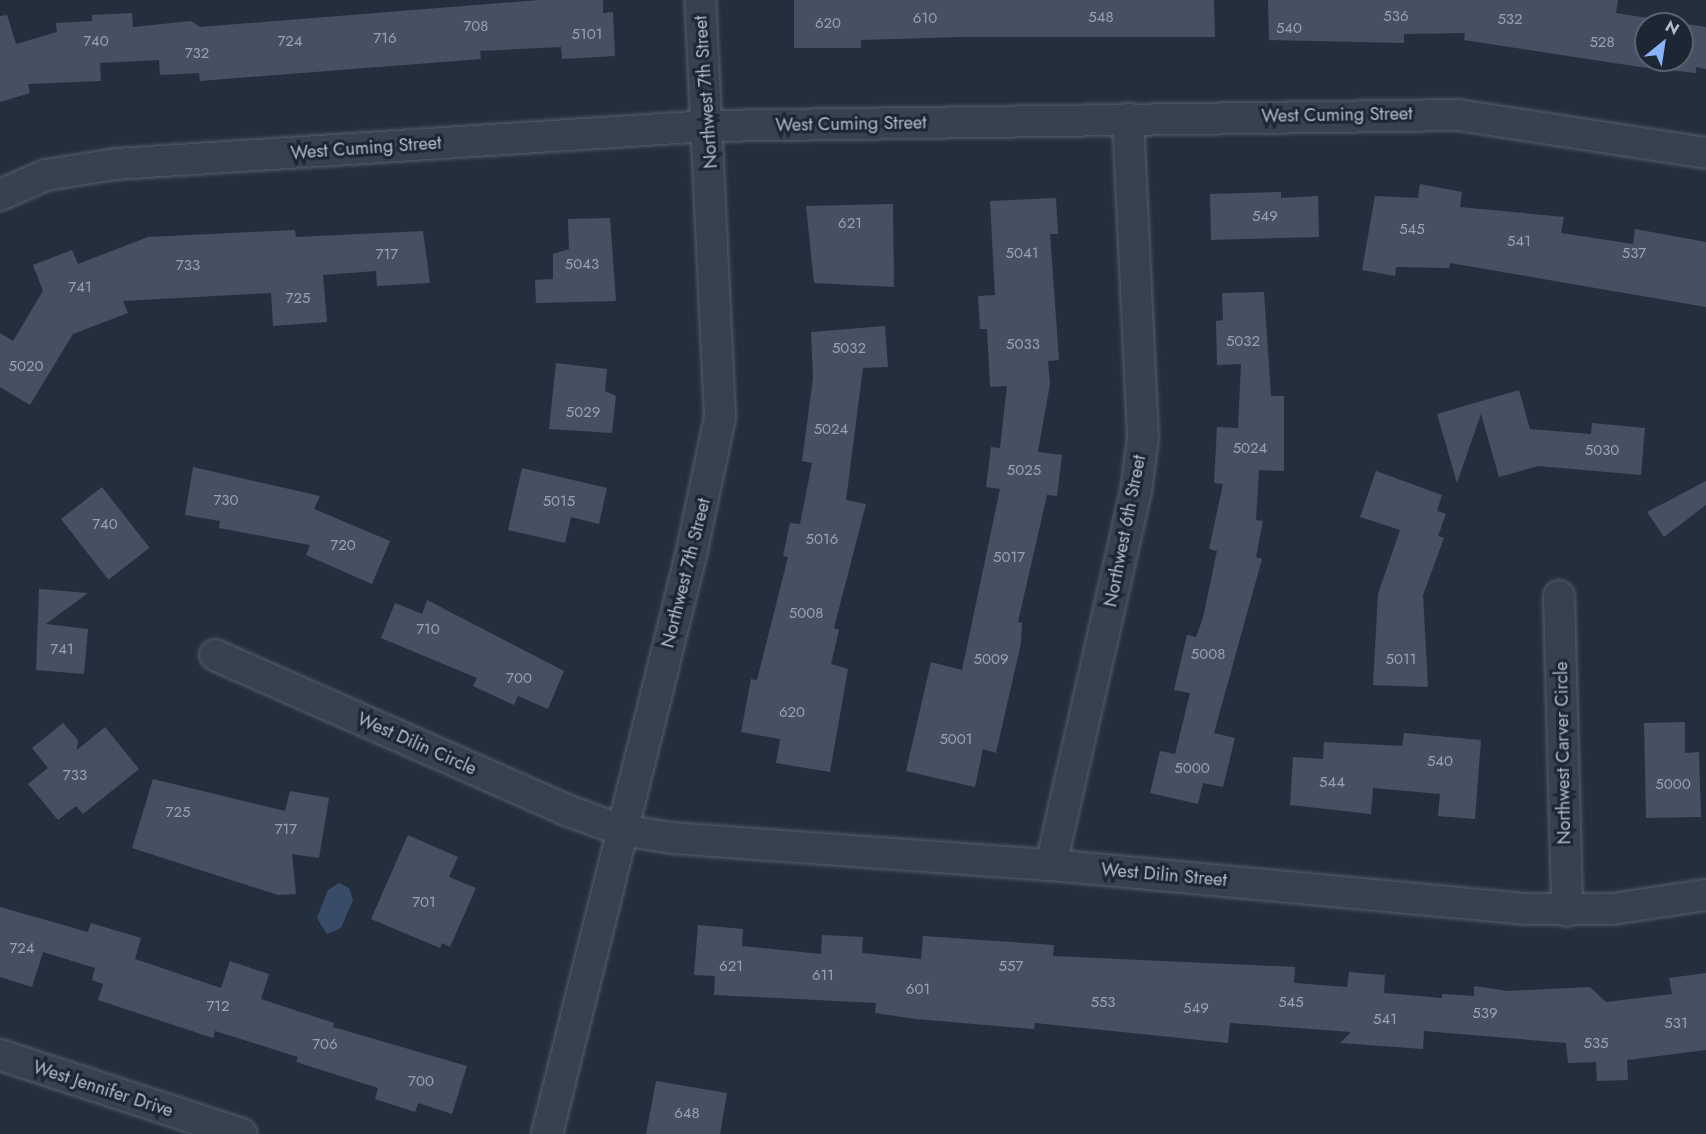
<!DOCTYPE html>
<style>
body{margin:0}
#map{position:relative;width:1706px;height:1134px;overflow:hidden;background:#242f3e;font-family:Jost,sans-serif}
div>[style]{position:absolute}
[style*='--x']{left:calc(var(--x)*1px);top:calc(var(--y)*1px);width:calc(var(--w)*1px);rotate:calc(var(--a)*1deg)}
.water>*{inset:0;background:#394c67}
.building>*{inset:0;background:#455162;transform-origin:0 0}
.roads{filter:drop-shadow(0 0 2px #565f6c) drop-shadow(0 0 2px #565f6c)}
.street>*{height:30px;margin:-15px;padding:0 15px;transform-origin:15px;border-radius:15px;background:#38414e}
span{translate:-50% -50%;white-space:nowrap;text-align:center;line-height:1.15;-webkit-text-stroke:6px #1d2633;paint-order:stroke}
.number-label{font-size:15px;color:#98a1af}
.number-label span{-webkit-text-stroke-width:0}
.street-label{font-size:18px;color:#b4bcc9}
.north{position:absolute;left:1634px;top:12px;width:60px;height:60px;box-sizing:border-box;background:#1d2633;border:2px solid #59626f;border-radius:50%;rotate:30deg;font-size:16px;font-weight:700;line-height:24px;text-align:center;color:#b4bcc9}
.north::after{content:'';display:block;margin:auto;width:21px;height:27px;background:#8ab4f8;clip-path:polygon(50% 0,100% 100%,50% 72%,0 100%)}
</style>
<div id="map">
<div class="water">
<div style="clip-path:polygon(339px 883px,349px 888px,353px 900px,341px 928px,327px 934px,317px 918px,328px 890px)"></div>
</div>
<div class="building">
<div style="clip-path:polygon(539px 0,603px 0,603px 13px,613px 12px,615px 56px,562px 59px,561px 47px,480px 51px,481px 59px,200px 81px,199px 73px,160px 75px,159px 60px,100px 63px,101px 81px,28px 84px,30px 93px,0 102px,0 16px,7px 15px,16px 44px,57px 32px,56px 23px,92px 21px,92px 15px,132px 13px,133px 27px,191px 21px,200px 27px)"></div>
<div style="clip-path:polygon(794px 0,1214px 0,1215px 37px,962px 37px,861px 40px,861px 48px,794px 48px)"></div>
<div style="clip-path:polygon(evenodd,1268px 0,1618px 0,1616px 13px,1706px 27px,1706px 69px,1696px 67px,1696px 73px,1640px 67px,1464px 40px,1465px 33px,1404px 34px,1404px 43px,1269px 40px,1268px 0,1646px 24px,1682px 24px,1682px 60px,1646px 60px,1646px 24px)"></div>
<div style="clip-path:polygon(1420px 184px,1462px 192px,1460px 207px,1564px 217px,1561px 233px,1633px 244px,1635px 229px,1706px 242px,1706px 307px,1450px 263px,1449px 268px,1396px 267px,1395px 276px,1362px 270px,1375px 196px,1418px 198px)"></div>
<div style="clip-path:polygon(1281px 192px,1281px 198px,1318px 196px,1319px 237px,1211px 240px,1210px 194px)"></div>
<div style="clip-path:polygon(1056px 198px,1058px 234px,1050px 234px,1059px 360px,1048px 361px,1050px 384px,1038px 452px,1062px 455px,1057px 496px,1047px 495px,1018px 622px,1022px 623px,1021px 643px,996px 753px,983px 749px,975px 787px,906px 771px,931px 662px,962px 670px,1000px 489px,986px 487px,991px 447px,1000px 448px,1007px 386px,990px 387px,987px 329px,980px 329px,978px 296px,995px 295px,990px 201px)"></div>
<div style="clip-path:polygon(893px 204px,894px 287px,814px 283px,806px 206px)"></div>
<div style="clip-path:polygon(610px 218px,616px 301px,536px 303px,535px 280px,553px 279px,553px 254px,569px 249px,568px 219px)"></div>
<div style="clip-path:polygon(295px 230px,296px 237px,423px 231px,430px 283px,377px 286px,376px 271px,323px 275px,327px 322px,273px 326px,271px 293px,123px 301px,128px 313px,73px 334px,30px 405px,0 387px,0 333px,13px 341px,43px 291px,33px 265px,72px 250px,78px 264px,148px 237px)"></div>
<div style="clip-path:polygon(1264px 292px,1271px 396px,1284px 396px,1284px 471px,1259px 470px,1256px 520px,1263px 521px,1256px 557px,1262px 559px,1214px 733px,1235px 738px,1223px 787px,1203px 783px,1198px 804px,1150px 793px,1160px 751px,1175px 754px,1190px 693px,1174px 690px,1187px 635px,1196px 637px,1203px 618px,1217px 551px,1209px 549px,1223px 484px,1214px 483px,1217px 427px,1238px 428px,1241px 364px,1217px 365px,1216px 321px,1223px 320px,1222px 293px)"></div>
<div style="clip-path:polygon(885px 326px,888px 367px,863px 368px,846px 500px,866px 504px,834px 628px,839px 630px,831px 664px,848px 669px,830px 772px,776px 763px,780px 739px,741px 732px,751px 679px,757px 680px,788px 557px,783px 556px,790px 523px,800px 524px,812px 463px,802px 461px,813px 378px,811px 332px)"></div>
<div style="clip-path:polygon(556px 363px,607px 369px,605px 391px,616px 396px,612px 433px,549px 429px)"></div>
<div style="clip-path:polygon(1519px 390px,1530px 429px,1591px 434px,1592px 423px,1645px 428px,1641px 475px,1538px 466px,1499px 477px,1481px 414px,1457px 483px,1437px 414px)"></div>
<div style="clip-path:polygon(193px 467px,320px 496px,314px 509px,390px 541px,372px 584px,306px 555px,310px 545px,219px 528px,220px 521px,185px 515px)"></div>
<div style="clip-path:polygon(522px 468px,607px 488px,599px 524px,571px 517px,565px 543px,508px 530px)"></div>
<div style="clip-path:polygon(1376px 471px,1442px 495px,1437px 511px,1446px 514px,1438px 536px,1444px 538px,1423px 595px,1428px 687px,1373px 685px,1378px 594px,1400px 530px,1360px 517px)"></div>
<div style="clip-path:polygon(1706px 481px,1706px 505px,1664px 537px,1647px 512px)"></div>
<div style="left:102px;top:487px;width:77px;height:52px;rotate:52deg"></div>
<div style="clip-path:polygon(39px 589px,88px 593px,46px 624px,88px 629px,84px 674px,36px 670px)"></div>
<div style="clip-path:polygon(427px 600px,564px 671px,548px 709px,518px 696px,514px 705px,473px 686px,477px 678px,381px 638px,395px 603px,422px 614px)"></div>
<div style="clip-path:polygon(1685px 722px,1685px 753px,1699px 752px,1701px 817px,1646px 818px,1644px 723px)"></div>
<div style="clip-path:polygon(63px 723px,78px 740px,77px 750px,105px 727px,139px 769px,83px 814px,76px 806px,58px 820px,28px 784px,48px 768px,32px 748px)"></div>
<div style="clip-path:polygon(1404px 733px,1481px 740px,1475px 819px,1438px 816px,1440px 794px,1373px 788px,1371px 814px,1290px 805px,1293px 757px,1323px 759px,1324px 742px,1402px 746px)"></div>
<div style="clip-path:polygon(153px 779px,285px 811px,290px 791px,329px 798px,319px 858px,292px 854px,296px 894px,278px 895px,132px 848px)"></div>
<div style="clip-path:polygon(408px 835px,458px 857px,449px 877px,476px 888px,450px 947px,442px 943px,440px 948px,371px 919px)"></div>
<div style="clip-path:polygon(0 907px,88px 932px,91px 923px,141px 938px,135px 959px,221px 988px,230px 961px,269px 974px,261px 999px,334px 1023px,333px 1027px,467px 1066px,452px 1114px,418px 1103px,415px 1112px,375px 1099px,378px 1088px,296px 1062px,298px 1057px,215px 1031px,213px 1038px,98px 1000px,103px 984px,92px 980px,95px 968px,43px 952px,32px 987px,0 977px)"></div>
<div style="clip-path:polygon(698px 925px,743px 929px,742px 946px,821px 954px,822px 935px,863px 937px,862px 953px,921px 959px,923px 936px,1054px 945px,1053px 956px,1295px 967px,1294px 983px,1347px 987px,1349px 972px,1385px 975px,1384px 993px,1442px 998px,1442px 994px,1474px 996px,1474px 986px,1508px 991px,1590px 987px,1606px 1002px,1672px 994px,1669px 978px,1706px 973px,1706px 1050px,1627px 1060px,1628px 1080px,1597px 1081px,1596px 1062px,1568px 1063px,1566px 1043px,1424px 1031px,1423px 1049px,1340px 1043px,1351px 1032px,1230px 1023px,1228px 1043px,1035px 1023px,1034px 1029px,916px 1019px,875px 1013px,876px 1003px,714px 995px,715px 976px,694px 975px)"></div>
<div style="clip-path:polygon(656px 1081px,727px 1093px,720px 1134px,646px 1134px)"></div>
</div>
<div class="roads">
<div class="street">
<div style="--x:0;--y:195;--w:50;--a:-23.5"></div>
<div style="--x:46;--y:175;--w:71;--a:-8.9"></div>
<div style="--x:116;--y:164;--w:594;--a:-3.67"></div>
<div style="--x:709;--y:126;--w:749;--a:-0.84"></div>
<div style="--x:1458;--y:115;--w:251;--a:8.7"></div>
<div style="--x:1559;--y:596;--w:315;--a:88.5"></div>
<div style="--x:215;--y:655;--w:387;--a:23.8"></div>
<div style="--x:569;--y:811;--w:55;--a:20.1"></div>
<div style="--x:621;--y:830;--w:52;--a:8.9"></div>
<div style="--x:672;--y:838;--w:380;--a:4.1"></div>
<div style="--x:1051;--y:865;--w:478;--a:5.3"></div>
<div style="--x:1527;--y:909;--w:85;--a:0"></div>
<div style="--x:1612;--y:909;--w:95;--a:-8.5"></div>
<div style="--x:1051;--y:865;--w:383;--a:-77.2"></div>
<div style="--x:1136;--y:492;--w:55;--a:-82.7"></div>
<div style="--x:1143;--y:437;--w:319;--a:-92.7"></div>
<div style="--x:0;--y:1055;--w:254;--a:18.1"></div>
<div style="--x:547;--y:1134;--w:597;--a:-76.03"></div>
<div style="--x:691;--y:555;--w:141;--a:-78.1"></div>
<div style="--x:720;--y:417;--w:417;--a:-92.7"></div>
</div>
</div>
<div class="number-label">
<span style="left:1396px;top:17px">536</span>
<span style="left:1101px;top:18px">548</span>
<span style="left:925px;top:19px">610</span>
<span style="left:1510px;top:20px">532</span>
<span style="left:828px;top:24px">620</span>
<span style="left:476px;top:27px">708</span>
<span style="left:1289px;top:29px">540</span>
<span style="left:587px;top:35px">5101</span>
<span style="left:385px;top:39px">716</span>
<span style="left:96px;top:42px">740</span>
<span style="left:290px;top:42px">724</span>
<span style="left:1602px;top:43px">528</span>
<span style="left:197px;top:54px">732</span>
<span style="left:1265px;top:217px">549</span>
<span style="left:850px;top:224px">621</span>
<span style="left:1412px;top:230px">545</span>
<span style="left:1519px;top:242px">541</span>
<span style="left:1022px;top:254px">5041</span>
<span style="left:1634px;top:254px">537</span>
<span style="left:387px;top:255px">717</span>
<span style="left:582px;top:265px">5043</span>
<span style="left:188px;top:266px">733</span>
<span style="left:80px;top:288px">741</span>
<span style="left:298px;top:299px">725</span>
<span style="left:1243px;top:342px">5032</span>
<span style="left:1023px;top:345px">5033</span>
<span style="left:849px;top:349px">5032</span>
<span style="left:26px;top:367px">5020</span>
<span style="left:583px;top:413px">5029</span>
<span style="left:831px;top:430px">5024</span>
<span style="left:1250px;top:449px">5024</span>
<span style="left:1602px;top:451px">5030</span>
<span style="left:1024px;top:471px">5025</span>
<span style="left:226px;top:501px">730</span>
<span style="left:559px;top:502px">5015</span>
<span style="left:105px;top:525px">740</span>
<span style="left:822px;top:540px">5016</span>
<span style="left:343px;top:546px">720</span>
<span style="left:1009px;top:558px">5017</span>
<span style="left:806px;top:614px">5008</span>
<span style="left:428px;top:630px">710</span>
<span style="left:62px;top:650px">741</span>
<span style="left:1208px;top:655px">5008</span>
<span style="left:991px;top:660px">5009</span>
<span style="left:1401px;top:660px">5011</span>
<span style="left:519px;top:679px">700</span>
<span style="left:792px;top:713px">620</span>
<span style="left:956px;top:740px">5001</span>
<span style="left:1440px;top:762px">540</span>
<span style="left:1192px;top:769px">5000</span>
<span style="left:75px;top:776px">733</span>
<span style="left:1332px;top:783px">544</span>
<span style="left:1673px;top:785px">5000</span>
<span style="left:178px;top:813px">725</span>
<span style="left:286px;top:830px">717</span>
<span style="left:424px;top:903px">701</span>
<span style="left:22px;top:949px">724</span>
<span style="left:731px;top:967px">621</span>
<span style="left:1011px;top:967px">557</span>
<span style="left:823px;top:976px">611</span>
<span style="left:918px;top:990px">601</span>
<span style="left:1103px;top:1003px">553</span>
<span style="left:1291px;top:1003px">545</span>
<span style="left:218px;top:1007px">712</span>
<span style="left:1196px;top:1009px">549</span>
<span style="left:1485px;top:1014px">539</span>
<span style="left:1385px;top:1020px">541</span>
<span style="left:1676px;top:1024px">531</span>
<span style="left:1596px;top:1044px">535</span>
<span style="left:325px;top:1045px">706</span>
<span style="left:421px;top:1082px">700</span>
<span style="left:687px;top:1114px">648</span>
</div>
<div class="street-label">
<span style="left:706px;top:92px;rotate:-94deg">Northwest 7th Street</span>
<span style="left:1337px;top:115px;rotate:-1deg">West Cuming Street</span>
<span style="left:851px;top:124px;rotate:-1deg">West Cuming Street</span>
<span style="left:366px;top:148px;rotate:-4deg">West Cuming Street</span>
<span style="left:1125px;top:531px;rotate:-79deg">Northwest 6th Street</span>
<span style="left:686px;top:573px;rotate:-76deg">Northwest 7th Street</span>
<span style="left:417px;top:744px;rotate:24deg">West Dilin Circle</span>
<span style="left:1563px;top:753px;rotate:-91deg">Northwest Carver Circle</span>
<span style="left:1164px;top:875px;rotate:5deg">West Dilin Street</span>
<span style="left:103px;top:1089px;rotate:18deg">West Jennifer Drive</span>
</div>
<div class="north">N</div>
</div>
